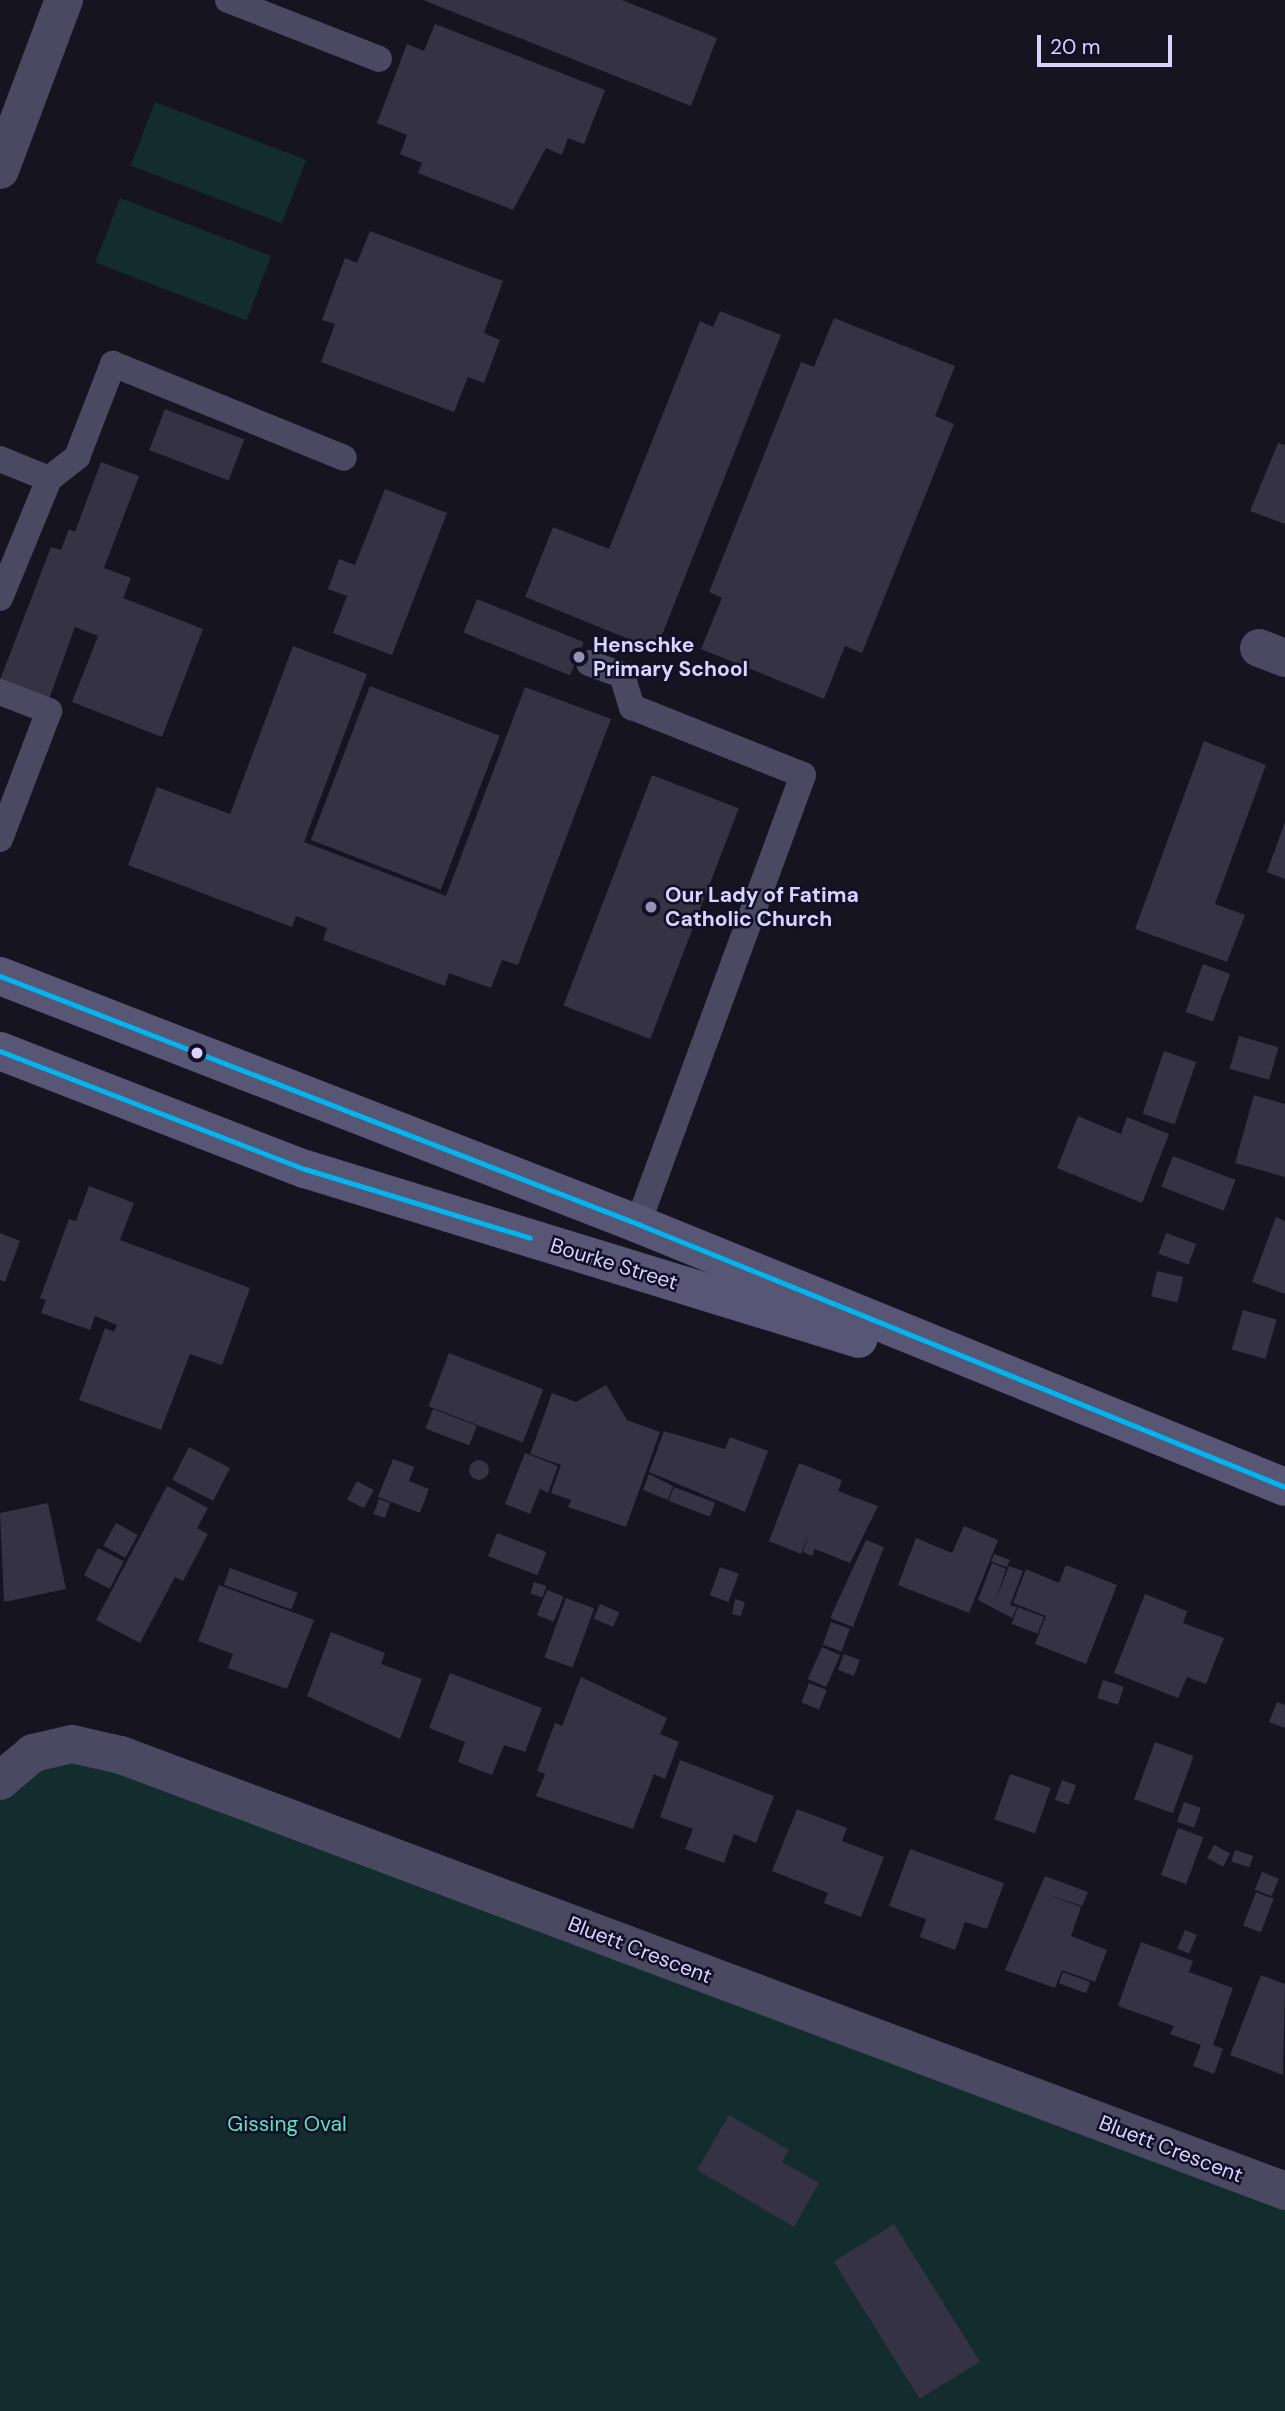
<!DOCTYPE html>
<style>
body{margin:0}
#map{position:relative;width:1285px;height:2411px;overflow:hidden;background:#161421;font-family:"DM Sans",sans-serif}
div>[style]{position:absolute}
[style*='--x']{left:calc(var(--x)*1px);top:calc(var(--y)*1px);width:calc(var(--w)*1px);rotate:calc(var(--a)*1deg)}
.green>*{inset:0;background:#132c2d;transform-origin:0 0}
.building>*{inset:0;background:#343243;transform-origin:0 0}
.round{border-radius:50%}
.service>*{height:26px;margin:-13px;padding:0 13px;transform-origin:13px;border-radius:13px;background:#4a4962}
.minor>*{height:38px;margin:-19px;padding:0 19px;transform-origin:19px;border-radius:19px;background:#4a4962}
.tertiary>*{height:38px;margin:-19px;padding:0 19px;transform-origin:19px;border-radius:19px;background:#4a4962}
.secondary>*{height:38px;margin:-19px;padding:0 19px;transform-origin:19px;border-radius:19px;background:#575674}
.bus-1>*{height:5px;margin:-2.5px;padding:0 2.5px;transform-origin:2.5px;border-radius:2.5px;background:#00b5ef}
.dots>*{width:19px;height:19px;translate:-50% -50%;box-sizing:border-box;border:4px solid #130f26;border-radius:50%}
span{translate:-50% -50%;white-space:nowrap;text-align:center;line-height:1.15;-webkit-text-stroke:5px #130f26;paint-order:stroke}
.poi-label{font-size:21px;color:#d9d4ff;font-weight:700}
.left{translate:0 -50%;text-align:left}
.street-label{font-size:21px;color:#d9d4ff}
.park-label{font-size:21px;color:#5fe0c0}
.scale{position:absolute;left:1037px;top:35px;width:135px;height:32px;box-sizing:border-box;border:4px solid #d9d4ff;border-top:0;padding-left:9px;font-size:21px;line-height:24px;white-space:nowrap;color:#d9d4ff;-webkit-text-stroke:5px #130f26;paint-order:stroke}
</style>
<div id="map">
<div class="green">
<div style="left:155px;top:102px;width:162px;height:68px;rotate:21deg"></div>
<div style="left:120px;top:198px;width:162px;height:69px;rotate:21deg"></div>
<div style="clip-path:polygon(72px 1744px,1285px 2191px,1285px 2411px,0 2411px,0 1781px)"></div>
</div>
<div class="building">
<div style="clip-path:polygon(423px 0,622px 0,717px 38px,691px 106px)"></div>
<div style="clip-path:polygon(435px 24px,605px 90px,584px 144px,568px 138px,562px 155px,546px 148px,513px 210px,418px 173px,422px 163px,400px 154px,407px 135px,377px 123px,407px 44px,424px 51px)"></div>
<div style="clip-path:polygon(370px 231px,503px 281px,484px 333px,500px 340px,484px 383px,468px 377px,454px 412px,321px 362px,335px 324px,322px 320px,345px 258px,357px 263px)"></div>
<div style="clip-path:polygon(720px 311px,781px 335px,656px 650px,525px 597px,553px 527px,609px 549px,700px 321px,713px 327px)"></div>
<div style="clip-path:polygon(834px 318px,955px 366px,935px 416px,954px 424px,862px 653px,845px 646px,824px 699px,701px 649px,722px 598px,709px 592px,801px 362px,814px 367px)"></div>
<div style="left:165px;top:409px;width:85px;height:44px;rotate:21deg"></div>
<div style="clip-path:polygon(1278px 443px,1285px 445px,1285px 524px,1250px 511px)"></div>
<div style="clip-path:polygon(101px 462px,139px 476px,104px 568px,131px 578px,123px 598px,203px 629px,162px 737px,72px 702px,98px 636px,75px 627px,49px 699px,0 680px,51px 547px,61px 550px,69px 529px,75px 532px)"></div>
<div style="clip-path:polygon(385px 489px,447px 513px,392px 655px,333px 633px,347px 596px,328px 589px,339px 559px,355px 565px)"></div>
<div style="left:477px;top:599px;width:115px;height:36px;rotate:22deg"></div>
<div style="clip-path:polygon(293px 646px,367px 674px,304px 842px,446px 896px,525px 687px,611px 719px,518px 965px,502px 960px,491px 988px,449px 973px,445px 986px,323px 940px,327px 928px,296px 916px,292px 927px,128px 865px,157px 787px,230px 814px)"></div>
<div style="left:370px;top:686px;width:139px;height:165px;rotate:21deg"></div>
<div style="clip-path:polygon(1204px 741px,1266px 765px,1215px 904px,1245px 915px,1227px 962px,1135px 929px)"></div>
<div style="left:652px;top:775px;width:93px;height:247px;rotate:21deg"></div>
<div style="clip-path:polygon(1285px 822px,1285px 879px,1267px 872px)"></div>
<div style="left:1203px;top:964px;width:29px;height:51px;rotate:20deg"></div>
<div style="left:1239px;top:1036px;width:41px;height:34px;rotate:16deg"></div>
<div style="left:1164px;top:1051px;width:34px;height:66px;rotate:19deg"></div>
<div style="clip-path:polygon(1254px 1095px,1285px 1104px,1285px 1177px,1235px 1163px)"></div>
<div style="clip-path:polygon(1078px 1116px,1121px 1134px,1127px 1117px,1169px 1134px,1142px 1203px,1057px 1168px)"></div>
<div style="left:1173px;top:1156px;width:67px;height:33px;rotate:21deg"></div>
<div style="clip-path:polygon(89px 1186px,134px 1203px,120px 1240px,250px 1288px,222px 1365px,190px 1354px,161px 1430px,79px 1400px,105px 1328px,114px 1332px,117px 1325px,95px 1316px,90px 1330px,41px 1313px,46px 1300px,40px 1298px,69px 1219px,76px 1221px)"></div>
<div style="clip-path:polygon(1276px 1217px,1285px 1221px,1285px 1294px,1252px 1282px)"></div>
<div style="clip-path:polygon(0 1233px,20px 1241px,5px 1282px,0 1280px)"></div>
<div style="left:1166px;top:1233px;width:32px;height:22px;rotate:20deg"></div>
<div style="left:1157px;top:1271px;width:27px;height:26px;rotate:13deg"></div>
<div style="left:1243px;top:1310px;width:35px;height:41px;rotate:16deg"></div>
<div style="left:449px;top:1353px;width:101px;height:57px;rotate:21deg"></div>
<div style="clip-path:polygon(606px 1385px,627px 1420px,660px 1432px,626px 1527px,568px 1507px,571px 1500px,551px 1493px,561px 1465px,530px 1454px,552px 1393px,576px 1402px)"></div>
<div style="left:433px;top:1409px;width:47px;height:21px;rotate:21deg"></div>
<div style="clip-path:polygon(664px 1431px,725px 1449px,730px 1437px,768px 1451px,745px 1512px,649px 1472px)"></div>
<div style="left:189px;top:1447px;width:46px;height:37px;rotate:27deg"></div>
<div style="clip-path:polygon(525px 1453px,558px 1466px,548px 1493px,540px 1489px,530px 1514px,505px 1504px)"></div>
<div style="clip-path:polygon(393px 1459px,414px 1467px,409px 1481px,429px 1489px,420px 1513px,378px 1497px)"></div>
<div class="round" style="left:469px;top:1460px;width:20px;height:20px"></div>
<div style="clip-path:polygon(799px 1463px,842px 1480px,838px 1491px,878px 1506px,850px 1563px,815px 1549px,812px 1556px,803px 1552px,808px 1535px,801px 1554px,769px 1541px)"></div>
<div style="clip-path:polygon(649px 1474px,673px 1486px,668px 1500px,643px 1490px)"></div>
<div style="left:357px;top:1481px;width:19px;height:21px;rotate:28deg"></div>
<div style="clip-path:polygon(167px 1486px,208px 1508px,197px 1528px,208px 1534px,183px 1581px,175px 1577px,140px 1643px,96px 1620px)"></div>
<div style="left:674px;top:1487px;width:44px;height:15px;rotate:21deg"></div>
<div style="left:379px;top:1499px;width:12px;height:16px;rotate:20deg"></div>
<div style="clip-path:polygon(48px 1503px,66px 1589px,4px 1602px,0 1513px)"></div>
<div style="left:116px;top:1523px;width:25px;height:26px;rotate:29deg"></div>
<div style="clip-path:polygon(964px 1526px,998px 1540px,969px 1613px,898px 1585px,916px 1538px,952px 1553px)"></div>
<div style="left:497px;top:1533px;width:53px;height:25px;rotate:21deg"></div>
<div style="clip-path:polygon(866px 1540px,884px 1547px,853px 1627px,830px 1618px)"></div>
<div style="left:98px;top:1548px;width:29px;height:31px;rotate:27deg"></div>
<div style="left:994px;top:1554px;width:17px;height:8px;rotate:21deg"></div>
<div style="clip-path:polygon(992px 1563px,1006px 1569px,995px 1602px,1009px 1566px,1023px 1571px,1010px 1605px,1017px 1607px,1012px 1618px,978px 1600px)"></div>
<div style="clip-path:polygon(1066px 1565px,1117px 1585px,1086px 1664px,1035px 1644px,1046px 1616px,1013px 1603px,1026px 1569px,1059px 1583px)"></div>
<div style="left:720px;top:1567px;width:20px;height:30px;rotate:20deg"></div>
<div style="left:230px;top:1568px;width:72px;height:18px;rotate:20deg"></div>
<div style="left:534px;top:1582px;width:13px;height:12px;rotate:18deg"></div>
<div style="clip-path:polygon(219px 1585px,314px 1620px,287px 1689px,228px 1668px,233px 1654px,198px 1641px)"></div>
<div style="left:547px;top:1590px;width:18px;height:27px;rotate:22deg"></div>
<div style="clip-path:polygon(1145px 1594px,1187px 1611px,1183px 1623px,1224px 1638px,1206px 1684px,1187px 1677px,1178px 1698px,1114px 1673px)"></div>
<div style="left:566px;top:1598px;width:30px;height:63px;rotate:20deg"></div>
<div style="clip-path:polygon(735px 1599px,745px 1602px,741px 1616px,732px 1614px)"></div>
<div style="left:600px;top:1604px;width:21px;height:16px;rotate:23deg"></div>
<div style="left:1018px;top:1607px;width:28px;height:18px;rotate:21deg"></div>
<div style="left:831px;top:1622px;width:20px;height:24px;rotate:20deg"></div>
<div style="clip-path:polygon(331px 1632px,385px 1653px,381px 1664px,422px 1679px,400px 1739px,307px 1696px)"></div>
<div style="left:822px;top:1647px;width:20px;height:35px;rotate:24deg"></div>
<div style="left:844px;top:1654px;width:17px;height:17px;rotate:21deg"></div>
<div style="clip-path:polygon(450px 1673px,542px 1708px,525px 1752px,504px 1745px,492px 1775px,458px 1762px,465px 1742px,429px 1728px)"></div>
<div style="clip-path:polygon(581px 1677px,667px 1718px,660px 1734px,679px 1742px,665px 1779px,654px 1774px,633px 1829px,536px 1796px,545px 1774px,537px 1771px,555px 1723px,562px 1726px)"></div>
<div style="left:1103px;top:1680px;width:22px;height:19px;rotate:18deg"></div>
<div style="left:809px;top:1683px;width:19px;height:21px;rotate:21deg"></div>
<div style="clip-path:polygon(1277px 1702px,1285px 1705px,1285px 1728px,1269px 1722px)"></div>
<div style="left:1155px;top:1742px;width:41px;height:61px;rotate:20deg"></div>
<div style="clip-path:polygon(680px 1760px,774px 1796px,756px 1843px,734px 1834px,724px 1863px,685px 1849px,693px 1829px,660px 1817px)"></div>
<div style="left:1010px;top:1774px;width:43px;height:48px;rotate:19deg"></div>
<div style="left:1062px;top:1780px;width:15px;height:21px;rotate:20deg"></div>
<div style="left:1184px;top:1802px;width:18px;height:21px;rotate:19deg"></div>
<div style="clip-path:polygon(797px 1809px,847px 1828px,842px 1841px,884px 1857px,861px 1917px,824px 1903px,828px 1893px,772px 1871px)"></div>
<div style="left:1178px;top:1828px;width:27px;height:50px;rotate:20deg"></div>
<div style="left:1214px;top:1845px;width:18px;height:15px;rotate:27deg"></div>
<div style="clip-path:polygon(910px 1849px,1004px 1883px,987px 1929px,965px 1922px,955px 1950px,920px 1937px,926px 1919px,889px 1906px)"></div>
<div style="left:1235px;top:1850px;width:19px;height:12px;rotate:18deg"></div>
<div style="left:1262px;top:1872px;width:18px;height:19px;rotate:22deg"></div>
<div style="clip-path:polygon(1045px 1876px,1088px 1892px,1082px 1906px,1046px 1894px,1081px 1907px,1071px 1936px,1107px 1950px,1095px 1982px,1062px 1970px,1055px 1988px,1005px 1970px)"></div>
<div style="left:1256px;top:1892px;width:19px;height:36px;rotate:21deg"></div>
<div style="left:1185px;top:1930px;width:13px;height:20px;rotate:23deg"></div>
<div style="clip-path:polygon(1141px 1942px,1193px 1961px,1189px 1972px,1233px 1988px,1213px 2045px,1223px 2049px,1214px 2074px,1193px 2066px,1201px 2045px,1170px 2034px,1174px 2026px,1118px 2006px)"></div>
<div style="left:1063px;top:1972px;width:29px;height:12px;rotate:20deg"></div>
<div style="clip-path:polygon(1261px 1975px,1285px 1984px,1283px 2075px,1230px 2055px)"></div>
<div style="clip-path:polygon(729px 2115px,789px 2150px,782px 2162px,819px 2183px,794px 2227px,697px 2170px)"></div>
<div style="left:894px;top:2224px;width:162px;height:71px;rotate:58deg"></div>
</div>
<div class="service">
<div style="--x:228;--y:0;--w:162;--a:21.3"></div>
<div style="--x:0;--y:459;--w:53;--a:22.2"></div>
<div style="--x:0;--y:598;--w:129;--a:-67.6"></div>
<div style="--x:49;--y:479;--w:36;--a:-38"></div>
<div style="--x:77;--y:457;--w:100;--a:-68.8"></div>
<div style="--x:113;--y:364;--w:249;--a:22.1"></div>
<div style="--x:589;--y:663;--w:35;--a:20"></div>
<div style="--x:622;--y:675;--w:34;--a:73"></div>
<div style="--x:632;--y:707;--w:184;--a:21.7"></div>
<div style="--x:803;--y:775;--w:478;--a:110.2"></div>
<div style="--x:0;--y:692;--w:53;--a:21.2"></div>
<div style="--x:49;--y:711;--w:137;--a:110.9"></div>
</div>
<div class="minor">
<div style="--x:1259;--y:648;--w:28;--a:21"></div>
<div style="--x:0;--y:1781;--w:43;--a:-40.3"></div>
<div style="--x:33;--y:1753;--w:40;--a:-13"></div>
<div style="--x:72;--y:1744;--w:50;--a:12.7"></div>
<div style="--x:121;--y:1755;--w:1243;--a:20.53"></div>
</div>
<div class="tertiary">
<div style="--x:0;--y:170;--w:182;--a:-69.4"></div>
</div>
<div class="secondary">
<div style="--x:0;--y:976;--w:685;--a:21.24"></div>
<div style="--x:638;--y:1224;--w:698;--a:22.12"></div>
<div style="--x:0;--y:1051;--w:327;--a:21.2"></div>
<div style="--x:305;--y:1169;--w:579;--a:17.06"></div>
</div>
<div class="bus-1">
<div style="--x:0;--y:976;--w:685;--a:21.24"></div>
<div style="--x:638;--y:1224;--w:698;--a:22.12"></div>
<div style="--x:0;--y:1051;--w:327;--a:21.2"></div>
<div style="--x:305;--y:1169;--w:235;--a:17"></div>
</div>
<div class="dots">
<div style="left:579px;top:657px;background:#9591b1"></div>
<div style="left:651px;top:907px;background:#9591b1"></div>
<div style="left:197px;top:1053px;background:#d9d4ff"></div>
</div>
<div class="poi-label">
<span class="left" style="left:593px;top:657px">Henschke<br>Primary School</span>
<span class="left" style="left:665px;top:907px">Our Lady of Fatima<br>Catholic Church</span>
</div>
<div class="street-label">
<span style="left:614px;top:1264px;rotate:17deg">Bourke Street</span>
<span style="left:640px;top:1950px;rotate:21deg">Bluett Crescent</span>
<span style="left:1171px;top:2149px;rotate:21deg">Bluett Crescent</span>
</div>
<div class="park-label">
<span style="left:287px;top:2124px">Gissing Oval</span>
</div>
<div class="scale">20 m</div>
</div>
